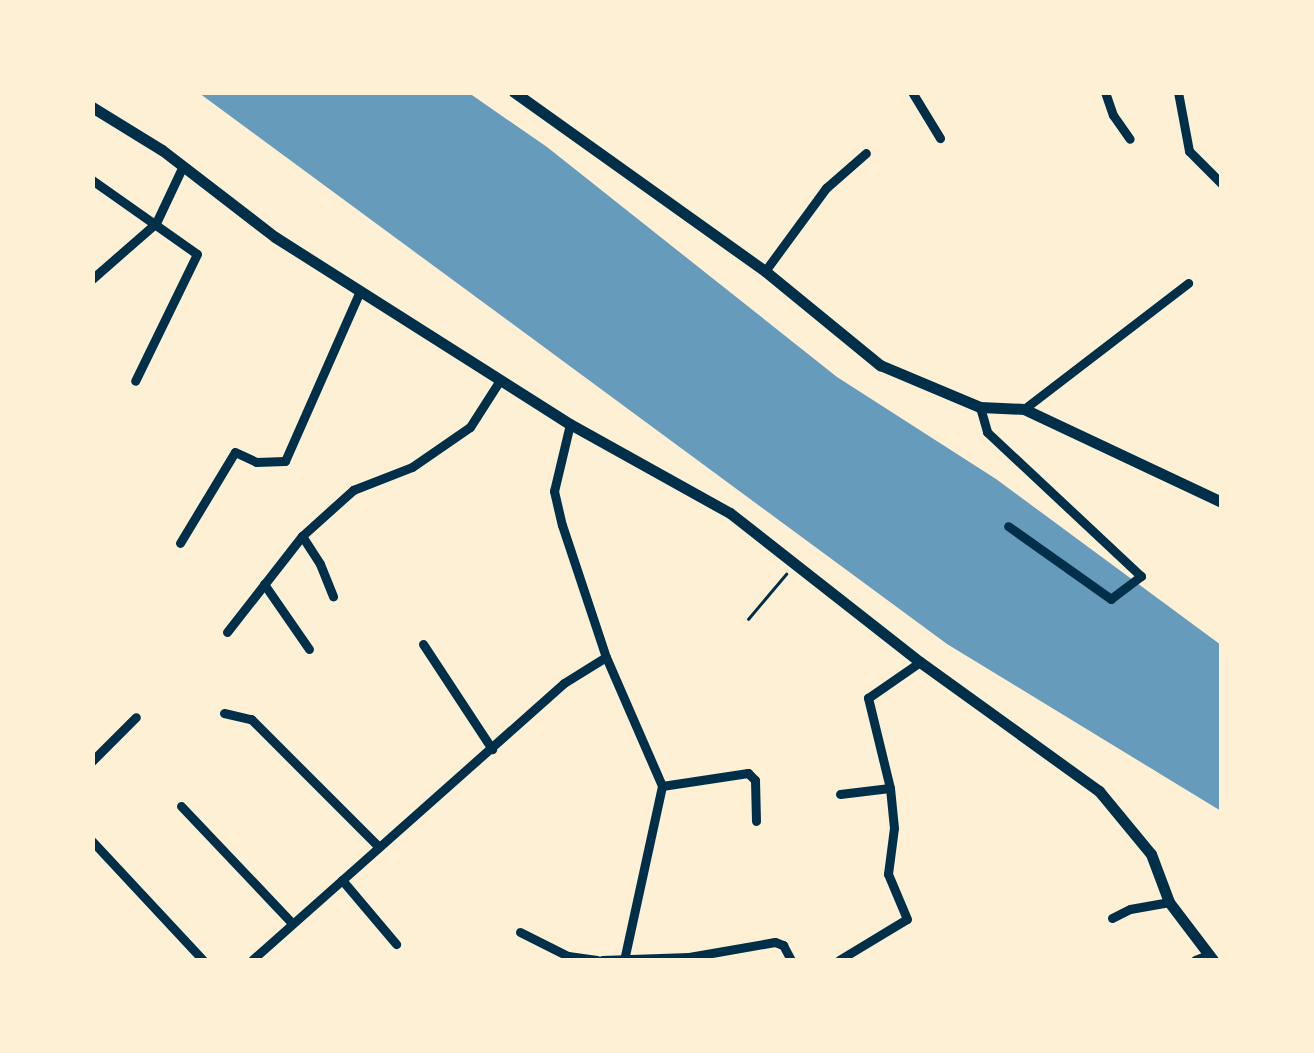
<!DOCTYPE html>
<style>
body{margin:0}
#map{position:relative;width:1314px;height:1053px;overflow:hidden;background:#fdf0d5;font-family:Ubuntu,sans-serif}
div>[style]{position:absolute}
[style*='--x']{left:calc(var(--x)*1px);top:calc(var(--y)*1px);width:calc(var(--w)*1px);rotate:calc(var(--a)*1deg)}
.water>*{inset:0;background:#669bbc}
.path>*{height:2.5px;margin:-1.25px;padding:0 1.25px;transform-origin:1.25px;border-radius:1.25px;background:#003049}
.minor>*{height:9px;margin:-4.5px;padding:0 4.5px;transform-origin:4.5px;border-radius:4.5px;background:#003049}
.tertiary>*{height:11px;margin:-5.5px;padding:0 5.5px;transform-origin:5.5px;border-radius:5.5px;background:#003049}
span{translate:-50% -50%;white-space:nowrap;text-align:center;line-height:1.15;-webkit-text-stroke:9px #fdf0d5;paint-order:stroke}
.frame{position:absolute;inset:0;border:95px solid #fdf0d5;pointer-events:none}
</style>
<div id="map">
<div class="water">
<div style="clip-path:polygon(199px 93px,469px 93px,547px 147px,837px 377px,996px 479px,1221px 645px,1221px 811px,947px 644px)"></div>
</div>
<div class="path">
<div style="--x:748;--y:619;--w:59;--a:-49.8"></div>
</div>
<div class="minor">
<div style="--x:912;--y:92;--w:54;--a:58.7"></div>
<div style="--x:1105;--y:92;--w:24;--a:71"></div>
<div style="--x:1113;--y:115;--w:29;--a:55"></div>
<div style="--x:1178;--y:92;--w:60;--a:79.4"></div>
<div style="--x:1189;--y:151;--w:47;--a:45"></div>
<div style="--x:92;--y:180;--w:128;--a:35.2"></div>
<div style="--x:197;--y:254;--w:141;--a:116"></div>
<div style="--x:765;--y:271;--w:103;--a:-53.7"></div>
<div style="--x:826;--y:188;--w:53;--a:-41.2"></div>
<div style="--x:92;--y:279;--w:85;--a:-41.2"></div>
<div style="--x:156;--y:223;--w:63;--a:-64.7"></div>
<div style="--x:980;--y:407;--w:26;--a:74"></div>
<div style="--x:987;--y:432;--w:211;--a:43.1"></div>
<div style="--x:1141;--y:576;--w:38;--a:143"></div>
<div style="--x:1111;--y:599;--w:126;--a:-144.7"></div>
<div style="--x:1024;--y:409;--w:207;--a:-37.5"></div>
<div style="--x:570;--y:424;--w:69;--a:103.4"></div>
<div style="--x:554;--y:491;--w:35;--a:77"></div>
<div style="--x:562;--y:525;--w:139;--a:71.6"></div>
<div style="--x:606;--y:657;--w:141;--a:66.5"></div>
<div style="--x:662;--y:786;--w:178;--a:102.3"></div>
<div style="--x:302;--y:536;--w:33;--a:57"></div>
<div style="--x:320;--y:564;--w:35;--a:68"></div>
<div style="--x:180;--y:543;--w:106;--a:-58.9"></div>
<div style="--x:235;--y:452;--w:23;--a:25"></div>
<div style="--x:256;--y:462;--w:29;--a:-2"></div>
<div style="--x:285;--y:461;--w:186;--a:-66.2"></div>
<div style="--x:264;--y:584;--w:79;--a:55.3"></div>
<div style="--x:227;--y:632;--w:122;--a:-52"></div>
<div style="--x:302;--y:536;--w:69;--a:-42"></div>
<div style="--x:353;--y:490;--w:63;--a:-21.3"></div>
<div style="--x:412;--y:467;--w:70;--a:-34.6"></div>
<div style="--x:470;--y:427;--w:56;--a:-57.4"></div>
<div style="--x:423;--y:644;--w:126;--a:56.7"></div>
<div style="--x:224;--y:713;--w:28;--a:13"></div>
<div style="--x:251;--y:719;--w:181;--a:45"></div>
<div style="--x:92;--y:761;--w:62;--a:-45"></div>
<div style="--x:662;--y:786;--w:87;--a:-8.6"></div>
<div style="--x:748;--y:773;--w:10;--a:45"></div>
<div style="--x:755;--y:780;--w:41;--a:88.6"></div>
<div style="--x:840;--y:794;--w:50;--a:-6.8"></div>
<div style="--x:181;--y:806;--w:161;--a:46.5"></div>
<div style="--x:92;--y:841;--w:163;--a:47"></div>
<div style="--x:342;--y:880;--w:84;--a:49.8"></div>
<div style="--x:1112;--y:918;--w:20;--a:-27"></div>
<div style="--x:1130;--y:909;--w:40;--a:-10"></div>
<div style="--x:520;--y:932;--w:54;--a:26.6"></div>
<div style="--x:568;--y:956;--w:29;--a:8"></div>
<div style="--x:252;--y:960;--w:417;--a:-41.6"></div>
<div style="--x:564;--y:683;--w:49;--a:-31.8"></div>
<div style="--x:602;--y:960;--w:87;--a:-2"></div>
<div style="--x:689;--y:957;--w:87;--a:-9.9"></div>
<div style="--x:775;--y:942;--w:9;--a:21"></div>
<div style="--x:783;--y:945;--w:17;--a:62"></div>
<div style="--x:839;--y:960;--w:79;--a:-31.1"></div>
<div style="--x:907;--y:919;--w:49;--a:-112.9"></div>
<div style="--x:888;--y:874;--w:46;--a:-82.6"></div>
<div style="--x:894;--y:828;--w:40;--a:-95.7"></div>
<div style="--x:890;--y:788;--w:93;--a:-103.7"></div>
<div style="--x:868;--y:698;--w:63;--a:-34.7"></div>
<div style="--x:1195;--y:960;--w:14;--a:-21"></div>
</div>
<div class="tertiary">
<div style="--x:514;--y:92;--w:308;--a:35.5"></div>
<div style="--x:765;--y:271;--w:149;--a:39.3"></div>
<div style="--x:880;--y:365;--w:108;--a:22.8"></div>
<div style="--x:980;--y:407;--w:44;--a:2.6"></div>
<div style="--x:1024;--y:409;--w:219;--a:25.2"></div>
<div style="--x:92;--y:107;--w:82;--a:31.6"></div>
<div style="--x:162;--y:150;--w:143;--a:37.6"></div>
<div style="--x:275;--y:237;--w:349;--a:32.4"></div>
<div style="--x:570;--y:424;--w:183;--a:29.1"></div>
<div style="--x:730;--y:513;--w:241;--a:38.1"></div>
<div style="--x:920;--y:662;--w:221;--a:35.8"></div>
<div style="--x:1099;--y:791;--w:82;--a:50.5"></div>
<div style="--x:1151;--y:854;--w:51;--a:69.4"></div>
<div style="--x:1169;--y:902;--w:73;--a:52.8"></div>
</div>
<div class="frame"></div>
</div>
